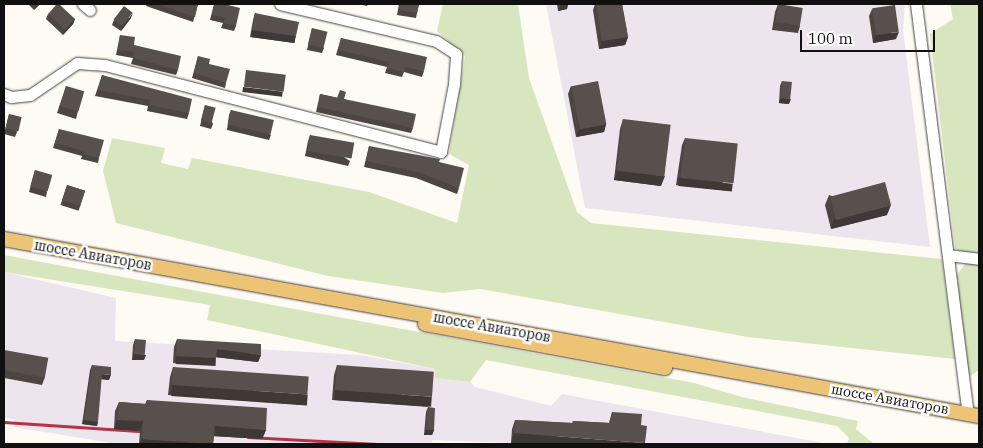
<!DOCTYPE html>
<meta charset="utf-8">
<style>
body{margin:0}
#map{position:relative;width:983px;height:448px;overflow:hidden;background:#fefbf4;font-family:"IBM Plex Serif",serif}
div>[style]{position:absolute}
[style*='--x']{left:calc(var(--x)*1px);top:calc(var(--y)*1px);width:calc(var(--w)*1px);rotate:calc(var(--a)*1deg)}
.industrial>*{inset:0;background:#ece5ed}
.green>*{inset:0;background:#d8e6bf}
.roads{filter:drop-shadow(0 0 1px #434343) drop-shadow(0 0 1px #434343)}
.minor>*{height:11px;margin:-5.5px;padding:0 5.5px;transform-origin:5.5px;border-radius:5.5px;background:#fff}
.major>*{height:14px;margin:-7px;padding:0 7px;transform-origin:7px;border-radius:7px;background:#edc375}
.rail>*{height:2.5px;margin:-1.25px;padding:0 1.25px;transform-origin:1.25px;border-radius:1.25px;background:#b53347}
.wall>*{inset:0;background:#4c4542;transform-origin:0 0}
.shaded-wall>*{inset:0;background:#3e3836;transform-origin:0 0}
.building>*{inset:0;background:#58504d;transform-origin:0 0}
span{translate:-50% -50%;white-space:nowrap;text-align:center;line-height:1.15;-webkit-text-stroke:5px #fff;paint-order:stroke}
.street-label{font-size:14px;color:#101010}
.frame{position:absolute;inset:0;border:5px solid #101010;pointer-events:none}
.scale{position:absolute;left:800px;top:30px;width:135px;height:22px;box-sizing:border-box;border:2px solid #101010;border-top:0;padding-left:6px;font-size:15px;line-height:18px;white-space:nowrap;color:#101010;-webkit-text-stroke:4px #fff;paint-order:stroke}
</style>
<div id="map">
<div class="industrial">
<div style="clip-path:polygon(546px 4px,905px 4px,903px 30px,930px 247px,585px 208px)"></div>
<div style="clip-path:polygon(4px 272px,116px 298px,115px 341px,361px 355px,435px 369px,435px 378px,470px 382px,475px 387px,551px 406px,562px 394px,829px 444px,539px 444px,432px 440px,432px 444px,117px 444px,14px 427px,14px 419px,4px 418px)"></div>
</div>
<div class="green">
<div style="clip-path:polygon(443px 4px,518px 4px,529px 78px,577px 212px,591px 223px,942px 259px,955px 359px,748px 337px,480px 289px,443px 293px,328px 276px,116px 223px,103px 171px,112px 138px,165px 148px,161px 163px,188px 169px,192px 158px,369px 192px,457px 223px,469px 165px,449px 154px,465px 56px,437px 31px)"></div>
<div style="clip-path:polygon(950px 4px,979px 4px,979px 255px,963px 253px,955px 248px,930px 34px,953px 19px)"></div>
<div style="clip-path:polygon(4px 255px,694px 383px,742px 397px,858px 421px,856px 429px,874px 444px,847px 444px,849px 438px,837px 426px,486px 360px,470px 382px,435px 378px,435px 369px,207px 320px,210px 305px,4px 272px)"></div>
<div style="clip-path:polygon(966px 263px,979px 265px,979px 370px,969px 377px,955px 277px)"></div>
</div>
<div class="roads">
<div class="minor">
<div style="--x:83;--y:4;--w:9;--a:41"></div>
<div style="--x:916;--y:4;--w:413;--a:82.8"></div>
<div style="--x:4;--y:94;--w:8;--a:23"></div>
<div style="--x:11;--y:97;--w:19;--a:-6"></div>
<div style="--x:30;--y:95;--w:57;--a:-34.2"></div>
<div style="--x:77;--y:63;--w:28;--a:4"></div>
<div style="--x:105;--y:65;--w:347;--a:14.5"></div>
<div style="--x:441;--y:152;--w:69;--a:-79.2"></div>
<div style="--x:454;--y:84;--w:30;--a:-86"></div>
<div style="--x:456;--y:54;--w:24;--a:-147"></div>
<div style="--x:436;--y:41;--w:160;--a:-166.7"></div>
<div style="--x:948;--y:255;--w:31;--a:7"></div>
</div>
<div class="major">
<div style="--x:4;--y:239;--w:991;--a:10.29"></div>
<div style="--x:425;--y:324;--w:244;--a:10.4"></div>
</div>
</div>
<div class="rail">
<div style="--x:4;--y:422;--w:149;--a:3.8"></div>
<div style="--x:248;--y:437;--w:129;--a:3.1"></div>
</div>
<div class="wall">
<div style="clip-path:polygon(28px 4px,40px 4px,34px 10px)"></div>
<div style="clip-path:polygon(147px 4px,198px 4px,193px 22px,146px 6px)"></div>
<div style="clip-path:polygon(214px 4px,228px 4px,228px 5px,236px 26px,234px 31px,221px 28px,223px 23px,210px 20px)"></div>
<div style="clip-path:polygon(358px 4px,368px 4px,367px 6px)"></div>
<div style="clip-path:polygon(399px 4px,419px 4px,416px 18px,397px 15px)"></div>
<div style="clip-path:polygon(557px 4px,572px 4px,568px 4px,567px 9px,558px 11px)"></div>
<div style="clip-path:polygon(595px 4px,622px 4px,628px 37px,625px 45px,599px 49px,593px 10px)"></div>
<div style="clip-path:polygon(778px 4px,800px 26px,798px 33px,772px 30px,775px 12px)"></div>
<div style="clip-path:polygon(872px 9px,896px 39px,873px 43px,869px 16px)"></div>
<div style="clip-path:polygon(255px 13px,296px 36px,294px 43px,250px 37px,253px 20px)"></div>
<div style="clip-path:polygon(48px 14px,75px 19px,73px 24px,63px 35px,46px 19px)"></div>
<div style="clip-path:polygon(131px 18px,121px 31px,112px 25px,114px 20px)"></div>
<div style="clip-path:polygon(312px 28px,324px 48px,322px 53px,307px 50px)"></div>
<div style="clip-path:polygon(120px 35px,134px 45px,178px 70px,176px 75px,131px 64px,133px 58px,116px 55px)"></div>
<div style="clip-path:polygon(341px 38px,424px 71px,422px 77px,404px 72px,402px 77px,385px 73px,387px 67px,336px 55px)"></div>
<div style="clip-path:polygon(198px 56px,209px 64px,226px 83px,225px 88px,192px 78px)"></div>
<div style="clip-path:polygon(102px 75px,189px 113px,187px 119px,147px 111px,148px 106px,95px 96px)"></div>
<div style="clip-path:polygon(782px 81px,789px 104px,779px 103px,780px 86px)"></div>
<div style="clip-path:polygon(66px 86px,78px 111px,76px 119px,57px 113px)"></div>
<div style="clip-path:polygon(571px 86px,606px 124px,604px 132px,576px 137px,568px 94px)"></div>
<div style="clip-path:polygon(320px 94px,344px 99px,413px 128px,411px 133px,316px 112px)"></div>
<div style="clip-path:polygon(205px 105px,213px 124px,211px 129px,200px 126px)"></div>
<div style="clip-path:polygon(231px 110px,271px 135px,269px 140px,227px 130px,229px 115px)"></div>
<div style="clip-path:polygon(9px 114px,17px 132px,15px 137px,4px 134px)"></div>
<div style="clip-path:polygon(623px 119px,661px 186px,614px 180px,620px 129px)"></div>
<div style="clip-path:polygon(59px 129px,99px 158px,98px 163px,81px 159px,82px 156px,53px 148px)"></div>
<div style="clip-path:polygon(310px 135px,350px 161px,348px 166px,305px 156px,308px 141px)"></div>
<div style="clip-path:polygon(685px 138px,730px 191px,676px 185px,682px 145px)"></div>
<div style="clip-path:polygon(369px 146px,459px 188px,457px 194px,416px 178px,364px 167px)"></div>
<div style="clip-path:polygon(35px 170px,47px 192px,46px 197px,29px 192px)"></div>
<div style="left:67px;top:185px;width:19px;height:21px;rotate:18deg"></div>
<div style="clip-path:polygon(829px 195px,887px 215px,831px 229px,825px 205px)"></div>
<div style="clip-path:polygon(135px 339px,144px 360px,132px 360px,133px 345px)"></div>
<div style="clip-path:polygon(177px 339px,261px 355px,258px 362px,216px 357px,213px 365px,173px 363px,174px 347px)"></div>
<div style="clip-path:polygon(4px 350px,45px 377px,42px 385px,4px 378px)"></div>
<div style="clip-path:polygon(92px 365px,109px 380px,101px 379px,97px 426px,82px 424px,90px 370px)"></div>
<div style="clip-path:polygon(337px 365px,429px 407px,332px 400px,334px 375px)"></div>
<div style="clip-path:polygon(173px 367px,304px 405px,168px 395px,170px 377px)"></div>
<div style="clip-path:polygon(147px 400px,266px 430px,262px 439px,214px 436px,213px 444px,139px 444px,140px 431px,114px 429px,115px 411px,119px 402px,145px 404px)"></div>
<div style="clip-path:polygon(428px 407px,434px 430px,432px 435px,424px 435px,426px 412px)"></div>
<div style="clip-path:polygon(612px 412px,641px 425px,511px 443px,512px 429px,515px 420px,572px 423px,573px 421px,609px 423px)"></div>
</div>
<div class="shaded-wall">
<div style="clip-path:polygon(37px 4px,40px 4px,34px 10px)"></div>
<div style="clip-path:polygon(561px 4px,572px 4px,568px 4px,567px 9px,558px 11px)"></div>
<div style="clip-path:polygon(133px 13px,131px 18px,121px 31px,123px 26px)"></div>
<div style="clip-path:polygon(75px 19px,73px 24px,63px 35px,65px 30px)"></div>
<div style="left:252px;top:30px;width:44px;height:7px;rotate:8deg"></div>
<div style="clip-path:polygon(899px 32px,896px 39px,873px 43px,875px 35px)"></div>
<div style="clip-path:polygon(628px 37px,625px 45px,599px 49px,602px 41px)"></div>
<div style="left:243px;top:87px;width:40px;height:5px;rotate:7deg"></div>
<div style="clip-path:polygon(781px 98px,791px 99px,789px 104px,779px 103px)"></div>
<div style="clip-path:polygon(606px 124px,604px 132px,576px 137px,579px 130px)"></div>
<div style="clip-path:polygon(617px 171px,665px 176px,661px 186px,614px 180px)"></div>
<div style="left:679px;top:178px;width:54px;height:8px;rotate:6deg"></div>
<div style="clip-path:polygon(891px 205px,887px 215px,831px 229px,834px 219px)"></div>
<div style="clip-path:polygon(217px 349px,261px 355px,258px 362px,214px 357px)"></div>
<div style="clip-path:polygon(134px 354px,146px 355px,144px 360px,132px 360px)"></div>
<div style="left:176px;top:356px;width:40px;height:8px;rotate:3deg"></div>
<div style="clip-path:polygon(102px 374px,111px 375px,109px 380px,100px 379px)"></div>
<div style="left:172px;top:385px;width:136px;height:11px;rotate:4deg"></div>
<div style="left:335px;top:390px;width:97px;height:10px;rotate:4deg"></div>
<div style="clip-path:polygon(84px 420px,98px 422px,97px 426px,82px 424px)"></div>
<div style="clip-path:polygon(117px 420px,143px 421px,140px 431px,114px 429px)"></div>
<div style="clip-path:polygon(215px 426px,266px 430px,262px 439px,211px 436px)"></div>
<div style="clip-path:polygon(426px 430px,434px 430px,432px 435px,424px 435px)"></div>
<div style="clip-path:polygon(514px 433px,645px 443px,645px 444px,532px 444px,511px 443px)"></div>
<div style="clip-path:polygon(142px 439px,210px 444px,140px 444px)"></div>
</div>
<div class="building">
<div style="clip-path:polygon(57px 4px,59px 4px,75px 19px,65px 30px,48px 14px)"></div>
<div style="clip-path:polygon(157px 4px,198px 4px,195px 17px)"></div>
<div style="clip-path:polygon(215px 4px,228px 4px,228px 5px,240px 8px,236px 26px,223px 23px,225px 18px,212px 15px)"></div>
<div style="clip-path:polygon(400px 4px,419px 4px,417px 13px,399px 10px)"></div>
<div style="clip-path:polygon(596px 4px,622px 4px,628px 37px,602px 41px)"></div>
<div style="left:778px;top:4px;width:25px;height:18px;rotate:9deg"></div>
<div style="left:895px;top:5px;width:27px;height:23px;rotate:82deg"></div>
<div style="left:124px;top:6px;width:11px;height:17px;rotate:38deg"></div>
<div style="clip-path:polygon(255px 13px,299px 22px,296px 36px,252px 30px)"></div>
<div style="left:312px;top:28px;width:16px;height:17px;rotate:14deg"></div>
<div style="clip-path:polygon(120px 35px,135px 37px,134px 45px,181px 56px,178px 70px,133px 58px,134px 52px,118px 50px)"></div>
<div style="clip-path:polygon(341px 38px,427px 57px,424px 71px,405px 67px,404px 72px,387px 68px,389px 62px,338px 50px)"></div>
<div style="clip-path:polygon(198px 56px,210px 59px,209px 64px,230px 69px,226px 83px,194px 73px)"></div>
<div style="left:246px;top:70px;width:40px;height:17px;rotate:7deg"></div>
<div style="clip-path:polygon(102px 75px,192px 99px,189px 113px,149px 105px,150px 100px,98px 90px)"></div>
<div style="left:598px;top:81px;width:44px;height:27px;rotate:79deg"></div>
<div style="left:782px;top:81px;width:10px;height:17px;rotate:6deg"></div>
<div style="left:66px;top:86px;width:19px;height:21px;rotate:16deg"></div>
<div style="clip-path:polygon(340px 90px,346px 92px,344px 99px,416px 114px,413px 128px,318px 107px,320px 94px,337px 98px)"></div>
<div style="left:205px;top:105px;width:11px;height:16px;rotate:15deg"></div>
<div style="left:231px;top:110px;width:44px;height:15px;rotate:13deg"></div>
<div style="left:9px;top:114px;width:13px;height:15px;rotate:13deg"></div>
<div style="left:623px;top:119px;width:48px;height:52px;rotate:7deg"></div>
<div style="clip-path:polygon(59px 129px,104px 140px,99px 158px,83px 154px,84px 151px,55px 143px)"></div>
<div style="left:310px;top:135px;width:45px;height:16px;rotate:10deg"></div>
<div style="left:685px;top:138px;width:53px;height:40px;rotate:6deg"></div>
<div style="clip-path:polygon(369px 146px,440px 159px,439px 162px,464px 168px,459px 188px,418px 172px,366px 161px)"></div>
<div style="left:35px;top:170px;width:18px;height:17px;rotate:16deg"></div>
<div style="left:885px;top:182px;width:24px;height:57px;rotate:75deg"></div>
<div style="left:67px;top:185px;width:19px;height:16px;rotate:18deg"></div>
<div style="left:135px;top:339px;width:11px;height:15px;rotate:5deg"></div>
<div style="clip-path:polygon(177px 339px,261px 344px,261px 355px,217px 349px,216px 358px,176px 356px)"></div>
<div style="left:4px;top:350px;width:45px;height:20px;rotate:10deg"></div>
<div style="clip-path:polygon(92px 365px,111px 367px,111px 375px,102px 374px,98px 422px,84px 420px)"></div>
<div style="left:337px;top:365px;width:97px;height:25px;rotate:4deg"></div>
<div style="left:173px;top:367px;width:136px;height:18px;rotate:4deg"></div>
<div style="clip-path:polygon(147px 400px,267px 408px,266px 430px,215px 426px,213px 444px,142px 439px,143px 421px,117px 420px,119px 402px,146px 404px)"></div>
<div style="clip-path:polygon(428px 407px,435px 408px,434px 430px,426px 430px)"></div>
<div style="clip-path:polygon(612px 412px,642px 414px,641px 425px,647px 426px,645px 443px,514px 433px,515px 420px,573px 423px,573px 421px,611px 423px)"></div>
</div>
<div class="street-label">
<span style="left:93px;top:255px;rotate:10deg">шоссе Авиаторов</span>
<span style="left:492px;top:327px;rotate:10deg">шоссе Авиаторов</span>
<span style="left:890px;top:399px;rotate:10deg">шоссе Авиаторов</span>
</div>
<div class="frame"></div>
<div class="scale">100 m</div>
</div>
